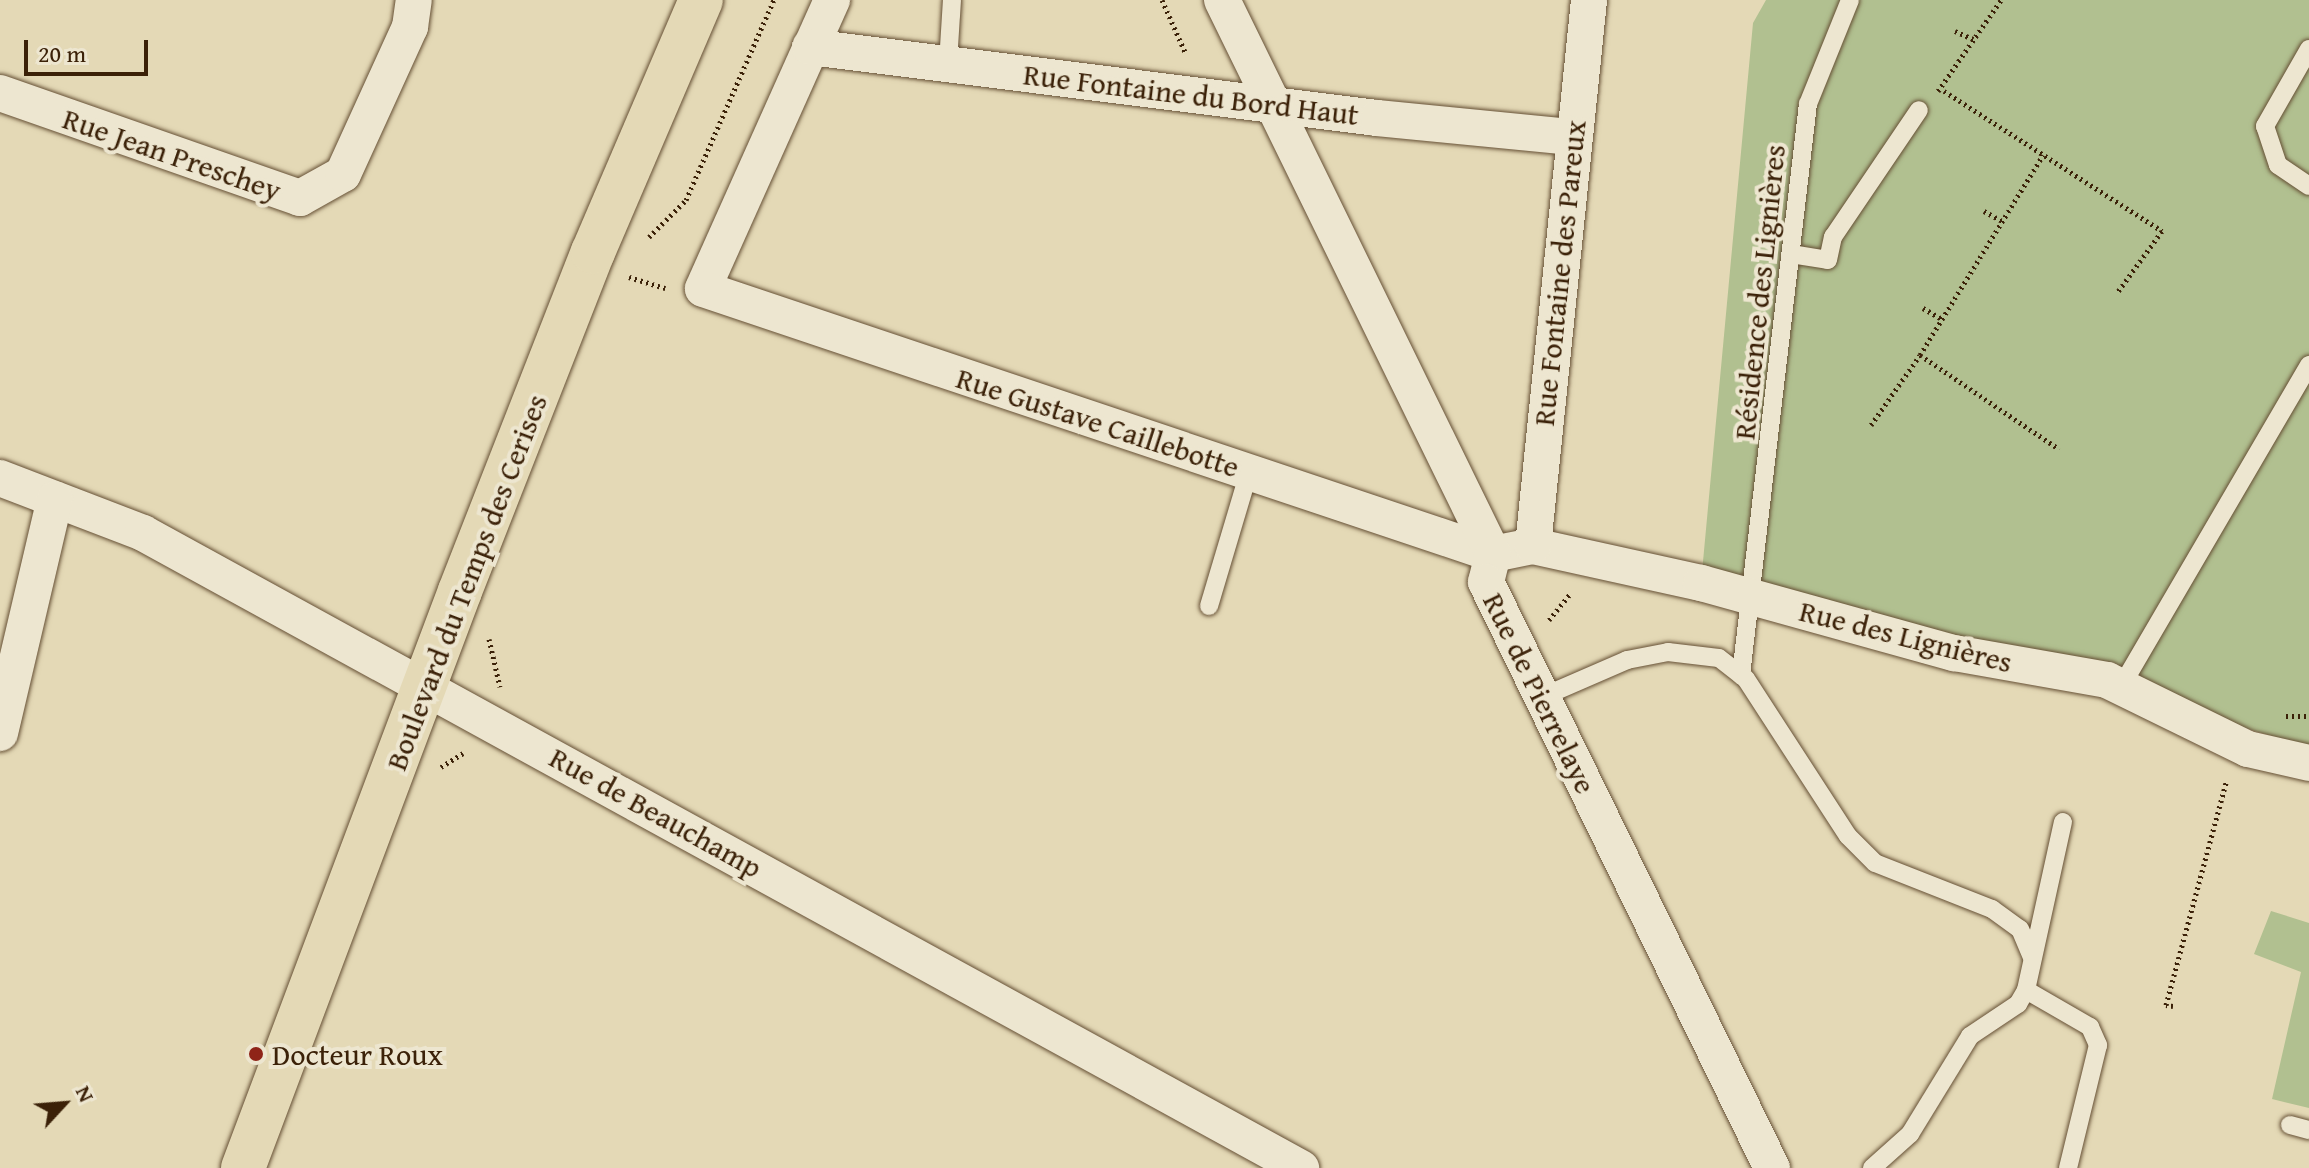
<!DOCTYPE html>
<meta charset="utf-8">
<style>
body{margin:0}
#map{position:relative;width:2309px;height:1168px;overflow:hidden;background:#e4d9b6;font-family:"Gentium Book Plus",serif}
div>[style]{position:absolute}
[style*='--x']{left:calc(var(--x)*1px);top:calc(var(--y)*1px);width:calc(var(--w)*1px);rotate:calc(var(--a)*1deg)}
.green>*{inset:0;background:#b1c090}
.path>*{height:5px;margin-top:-2.5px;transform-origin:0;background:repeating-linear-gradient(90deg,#3b2108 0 2px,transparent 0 6px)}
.roads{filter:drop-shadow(0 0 2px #654f34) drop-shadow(0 0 2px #654f34)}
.service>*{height:18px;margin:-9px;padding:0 9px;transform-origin:9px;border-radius:9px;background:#ede6d0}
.minor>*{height:36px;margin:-18px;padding:0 18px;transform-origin:18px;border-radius:18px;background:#ede6d0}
.primary>*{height:44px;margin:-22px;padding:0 22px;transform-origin:22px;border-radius:22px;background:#e4d9b6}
.dots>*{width:22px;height:22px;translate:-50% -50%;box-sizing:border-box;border:4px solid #ede6d0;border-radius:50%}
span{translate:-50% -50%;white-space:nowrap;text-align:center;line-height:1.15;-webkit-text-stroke:8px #ede6d0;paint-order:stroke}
.street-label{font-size:30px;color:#3b2108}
.poi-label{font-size:30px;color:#3b2108}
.left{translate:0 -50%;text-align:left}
.north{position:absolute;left:24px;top:1064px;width:80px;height:80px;-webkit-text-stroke:6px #ede6d0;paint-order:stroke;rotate:64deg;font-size:22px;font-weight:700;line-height:32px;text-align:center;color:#3b2108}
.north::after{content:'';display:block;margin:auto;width:28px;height:36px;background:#3b2108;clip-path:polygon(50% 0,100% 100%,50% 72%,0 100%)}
.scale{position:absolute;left:24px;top:40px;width:124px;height:36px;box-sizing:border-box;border:4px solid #3b2108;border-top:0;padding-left:10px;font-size:24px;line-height:28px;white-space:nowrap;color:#3b2108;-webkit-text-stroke:6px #ede6d0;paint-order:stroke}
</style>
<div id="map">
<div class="green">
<div style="clip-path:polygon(1766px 0,2309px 0,2309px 747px,2150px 700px,1701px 583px,1753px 23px)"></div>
<div style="clip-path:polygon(2271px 911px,2309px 923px,2309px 1108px,2272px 1099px,2301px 972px,2254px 954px)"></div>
</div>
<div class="path">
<div style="--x:1162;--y:0;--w:59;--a:66"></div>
<div style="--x:1955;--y:31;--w:20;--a:24"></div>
<div style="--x:1938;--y:91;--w:111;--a:-55.3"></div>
<div style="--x:1944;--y:91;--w:259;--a:32.7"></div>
<div style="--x:2162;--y:231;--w:77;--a:126"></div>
<div style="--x:1984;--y:211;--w:21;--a:29"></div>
<div style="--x:649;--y:237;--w:52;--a:-45"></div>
<div style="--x:686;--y:200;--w:219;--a:-66.3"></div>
<div style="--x:629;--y:277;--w:38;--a:17"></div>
<div style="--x:1923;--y:308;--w:22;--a:30"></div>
<div style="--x:1920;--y:355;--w:168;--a:34.1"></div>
<div style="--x:1871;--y:425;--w:85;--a:-55"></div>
<div style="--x:1920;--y:355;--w:235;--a:-58.4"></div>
<div style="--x:1549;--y:620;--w:33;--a:-51"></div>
<div style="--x:489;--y:639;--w:49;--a:77.1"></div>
<div style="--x:2286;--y:716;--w:23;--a:0"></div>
<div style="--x:441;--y:767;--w:26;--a:-32"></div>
<div style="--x:2173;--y:1006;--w:7;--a:-172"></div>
<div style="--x:2166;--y:1005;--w:231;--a:-74.9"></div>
</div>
<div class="roads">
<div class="service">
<div style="--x:2309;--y:49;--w:89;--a:119.7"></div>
<div style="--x:2265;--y:126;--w:41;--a:71.6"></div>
<div style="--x:2278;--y:165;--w:37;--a:34"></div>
<div style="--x:948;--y:63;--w:63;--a:-86.4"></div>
<div style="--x:1791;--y:254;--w:37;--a:9"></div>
<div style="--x:1828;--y:260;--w:24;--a:-78"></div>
<div style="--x:1833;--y:237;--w:153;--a:-55.9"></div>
<div style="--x:1209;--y:606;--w:140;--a:-73.4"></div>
<div style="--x:1741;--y:675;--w:575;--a:-83.31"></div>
<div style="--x:1808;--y:104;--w:112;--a:-68"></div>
<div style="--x:2110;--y:680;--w:15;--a:0"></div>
<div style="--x:2125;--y:680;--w:365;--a:-59.7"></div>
<div style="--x:1542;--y:697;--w:93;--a:-23.5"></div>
<div style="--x:1627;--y:660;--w:42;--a:-11"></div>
<div style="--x:1668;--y:652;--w:51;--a:6.7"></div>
<div style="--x:1719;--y:658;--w:34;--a:38"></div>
<div style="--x:1746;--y:679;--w:187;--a:57"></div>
<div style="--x:1848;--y:836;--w:38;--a:45"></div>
<div style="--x:1875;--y:863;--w:126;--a:21.5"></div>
<div style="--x:1992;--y:909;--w:34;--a:36"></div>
<div style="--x:2020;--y:929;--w:30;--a:67"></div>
<div style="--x:2026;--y:990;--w:172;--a:-77.6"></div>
<div style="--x:2290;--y:1125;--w:20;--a:15"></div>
<div style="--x:1872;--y:1168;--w:51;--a:-41.8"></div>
<div style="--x:1910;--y:1134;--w:115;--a:-58.5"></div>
<div style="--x:1970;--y:1036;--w:58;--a:-33.7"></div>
<div style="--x:2018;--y:1004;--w:16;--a:-60"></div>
<div style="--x:2026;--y:990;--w:74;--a:30"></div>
<div style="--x:2090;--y:1027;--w:20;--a:66"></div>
<div style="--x:2098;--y:1045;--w:127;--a:103.7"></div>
</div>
<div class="minor">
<div style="--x:832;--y:0;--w:316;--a:114.1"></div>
<div style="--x:703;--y:289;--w:833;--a:18.54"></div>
<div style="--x:1493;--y:554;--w:41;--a:-11.3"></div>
<div style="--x:1533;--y:546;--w:172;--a:12.4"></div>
<div style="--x:1701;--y:583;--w:263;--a:15.5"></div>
<div style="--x:1954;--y:653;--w:155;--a:10"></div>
<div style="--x:2107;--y:680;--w:157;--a:26.1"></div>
<div style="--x:2248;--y:749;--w:63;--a:12.9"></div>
<div style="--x:1222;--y:0;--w:617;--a:63.93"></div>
<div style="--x:1493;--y:554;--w:29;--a:104"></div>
<div style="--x:1486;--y:582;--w:652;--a:63.99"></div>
<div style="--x:810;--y:47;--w:571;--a:7.14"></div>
<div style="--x:1377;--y:118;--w:196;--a:5.6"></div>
<div style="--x:0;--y:93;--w:318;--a:19.3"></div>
<div style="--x:300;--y:198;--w:49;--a:-29.2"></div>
<div style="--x:343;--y:174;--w:162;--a:-65.5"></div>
<div style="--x:410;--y:27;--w:27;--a:-82"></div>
<div style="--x:0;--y:478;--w:153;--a:21"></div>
<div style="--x:143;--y:533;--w:1321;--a:28.74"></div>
<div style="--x:1533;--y:546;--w:549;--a:-84.14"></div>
<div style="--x:0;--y:733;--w:240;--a:-76.8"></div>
</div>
<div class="primary">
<div style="--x:243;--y:1168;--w:616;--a:-69.39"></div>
<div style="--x:460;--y:591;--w:364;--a:-68.6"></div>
<div style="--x:593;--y:252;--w:274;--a:-66.8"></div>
</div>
</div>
<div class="dots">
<div style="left:256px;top:1054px;background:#8f2418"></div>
</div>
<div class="street-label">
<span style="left:1191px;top:94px;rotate:7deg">Rue Fontaine du Bord Haut</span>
<span style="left:172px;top:154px;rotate:19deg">Rue Jean Preschey</span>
<span style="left:1559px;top:273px;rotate:-84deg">Rue Fontaine des Pareux</span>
<span style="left:1759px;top:292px;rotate:-84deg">Résidence des Lignières</span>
<span style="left:1098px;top:422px;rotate:18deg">Rue Gustave Caillebotte</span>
<span style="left:466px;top:582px;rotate:-69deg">Boulevard du Temps des Cerises</span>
<span style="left:1906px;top:636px;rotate:14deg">Rue des Lignières</span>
<span style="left:1540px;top:693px;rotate:64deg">Rue de Pierrelaye</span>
<span style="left:656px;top:812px;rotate:29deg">Rue de Beauchamp</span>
</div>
<div class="poi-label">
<span class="left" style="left:272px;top:1054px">Docteur Roux</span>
</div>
<div class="north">N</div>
<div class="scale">20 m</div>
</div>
